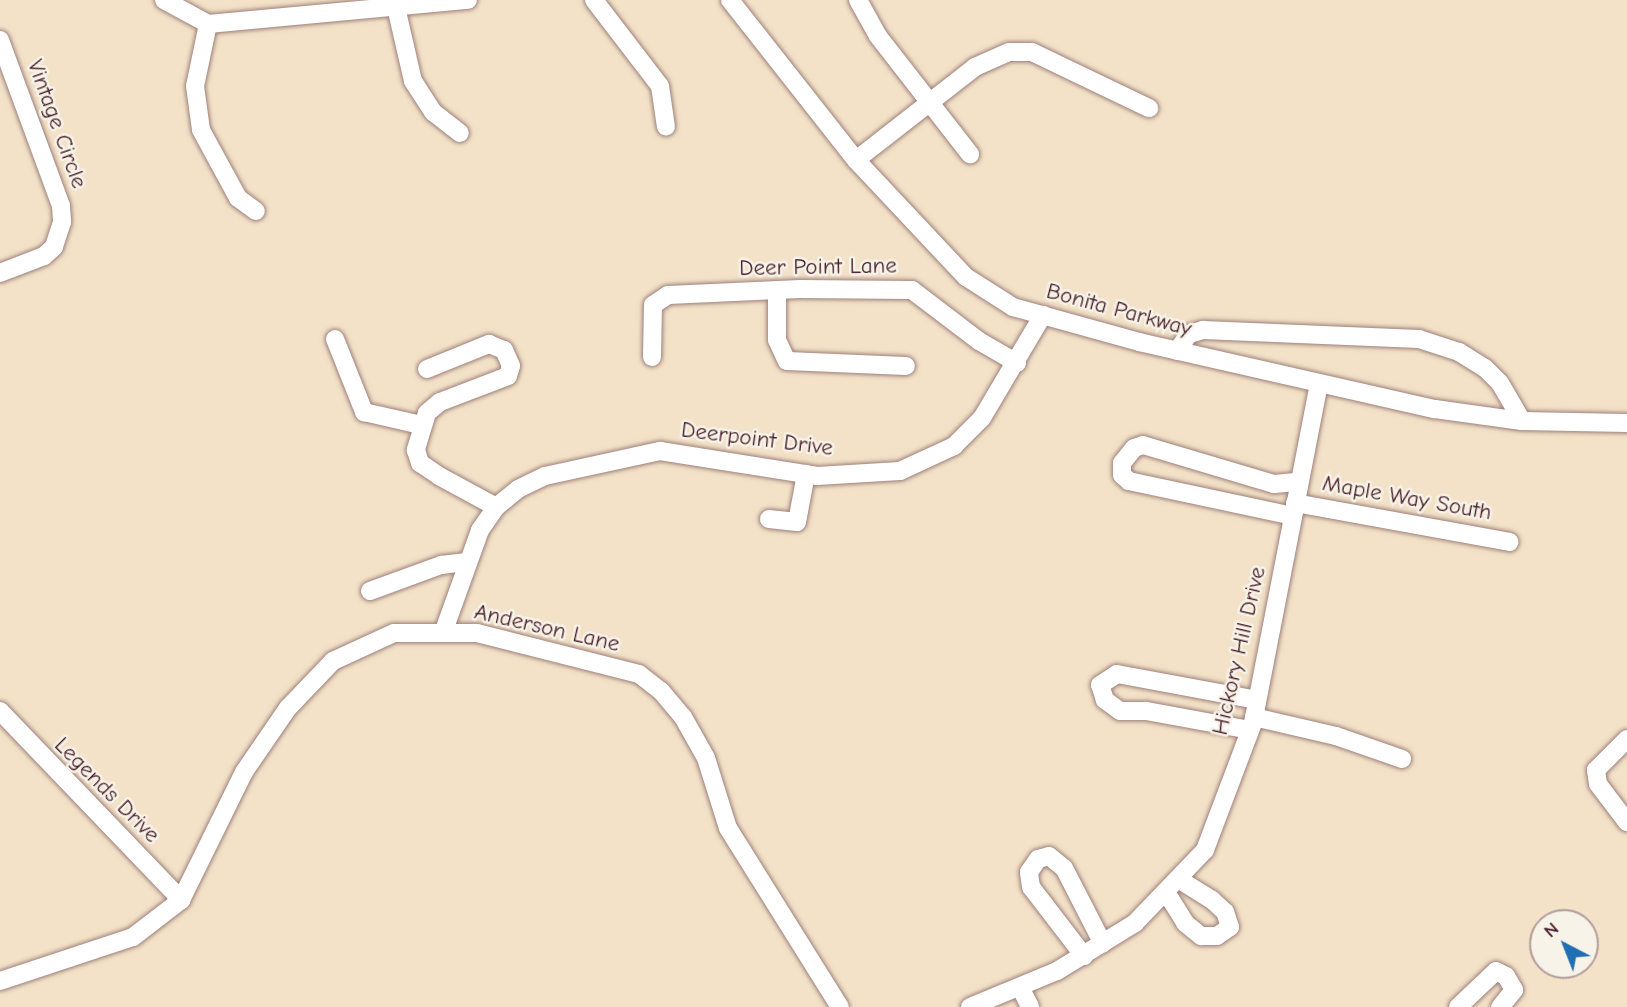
<!DOCTYPE html>
<style>
body{margin:0}
#map{position:relative;width:1627px;height:1007px;overflow:hidden;background:#f3e1c8;font-family:"Comic Neue",sans-serif}
div>[style]{position:absolute}
[style*='--x']{left:calc(var(--x)*1px);top:calc(var(--y)*1px);width:calc(var(--w)*1px);rotate:calc(var(--a)*1deg)}
.roads{filter:drop-shadow(0 0 2px #9e807a) drop-shadow(0 0 2px #9e807a)}
.minor>*{height:18px;margin:-9px;padding:0 9px;transform-origin:9px;border-radius:9px;background:#fff}
span{translate:-50% -50%;white-space:nowrap;text-align:center;line-height:1.15;-webkit-text-stroke:5px #f7f3e8;paint-order:stroke}
.street-label{font-size:23px;color:#4a1f2b}
.north{position:absolute;left:1529px;top:909px;width:70px;height:70px;box-sizing:border-box;background:#f7f3e8;border:2px solid #b29e9c;border-radius:50%;rotate:318deg;font-size:19px;font-weight:700;line-height:28px;text-align:center;color:#4a1f2b}
.north::after{content:'';display:block;margin:auto;width:24px;height:32px;background:#1f6fb2;clip-path:polygon(50% 0,100% 100%,50% 72%,0 100%)}
</style>
<div id="map">
<div class="roads">
<div class="minor">
<div style="--x:164;--y:0;--w:50;--a:28.6"></div>
<div style="--x:208;--y:24;--w:261;--a:-5.3"></div>
<div style="--x:594;--y:0;--w:108;--a:52.5"></div>
<div style="--x:660;--y:86;--w:41;--a:81.7"></div>
<div style="--x:730;--y:0;--w:204;--a:51.8"></div>
<div style="--x:856;--y:160;--w:161;--a:46.8"></div>
<div style="--x:966;--y:277;--w:56;--a:32.6"></div>
<div style="--x:1013;--y:307;--w:131;--a:15.5"></div>
<div style="--x:1139;--y:342;--w:303;--a:12.8"></div>
<div style="--x:1435;--y:409;--w:88;--a:7.9"></div>
<div style="--x:1522;--y:421;--w:105;--a:1.1"></div>
<div style="--x:858;--y:0;--w:41;--a:60.9"></div>
<div style="--x:878;--y:36;--w:150;--a:52.1"></div>
<div style="--x:396;--y:7;--w:76;--a:77.1"></div>
<div style="--x:413;--y:81;--w:37;--a:57"></div>
<div style="--x:433;--y:112;--w:34;--a:38"></div>
<div style="--x:208;--y:24;--w:63;--a:101.8"></div>
<div style="--x:195;--y:86;--w:44;--a:82.2"></div>
<div style="--x:201;--y:130;--w:77;--a:61.4"></div>
<div style="--x:238;--y:198;--w:22;--a:36"></div>
<div style="--x:0;--y:40;--w:177;--a:69.8"></div>
<div style="--x:61;--y:206;--w:16;--a:86"></div>
<div style="--x:62;--y:222;--w:26;--a:108"></div>
<div style="--x:54;--y:247;--w:13;--a:138"></div>
<div style="--x:44;--y:256;--w:47;--a:158.9"></div>
<div style="--x:856;--y:160;--w:151;--a:-38"></div>
<div style="--x:975;--y:67;--w:37;--a:-24"></div>
<div style="--x:1009;--y:52;--w:23;--a:0"></div>
<div style="--x:1032;--y:52;--w:130;--a:25.6"></div>
<div style="--x:777;--y:290;--w:50;--a:90"></div>
<div style="--x:777;--y:340;--w:23;--a:65"></div>
<div style="--x:787;--y:361;--w:119;--a:2.4"></div>
<div style="--x:335;--y:339;--w:79;--a:68.3"></div>
<div style="--x:364;--y:412;--w:58;--a:12.8"></div>
<div style="--x:1177;--y:351;--w:21;--a:-55"></div>
<div style="--x:1189;--y:334;--w:15;--a:-16"></div>
<div style="--x:1203;--y:330;--w:216;--a:2.4"></div>
<div style="--x:1419;--y:339;--w:42;--a:18"></div>
<div style="--x:1459;--y:352;--w:31;--a:32"></div>
<div style="--x:1485;--y:368;--w:21;--a:45"></div>
<div style="--x:1500;--y:383;--w:44;--a:59.9"></div>
<div style="--x:652;--y:357;--w:52;--a:-88.9"></div>
<div style="--x:653;--y:305;--w:18;--a:-34"></div>
<div style="--x:668;--y:295;--w:132;--a:-2.6"></div>
<div style="--x:800;--y:289;--w:112;--a:0.5"></div>
<div style="--x:912;--y:290;--w:84;--a:37.3"></div>
<div style="--x:979;--y:341;--w:44;--a:30.1"></div>
<div style="--x:427;--y:369;--w:67;--a:-22"></div>
<div style="--x:489;--y:344;--w:16;--a:22"></div>
<div style="--x:504;--y:350;--w:17;--a:66"></div>
<div style="--x:511;--y:366;--w:10;--a:107"></div>
<div style="--x:508;--y:376;--w:73;--a:159.1"></div>
<div style="--x:440;--y:402;--w:17;--a:140"></div>
<div style="--x:427;--y:413;--w:39;--a:107"></div>
<div style="--x:416;--y:450;--w:14;--a:73"></div>
<div style="--x:420;--y:463;--w:23;--a:34"></div>
<div style="--x:439;--y:476;--w:65;--a:28.5"></div>
<div style="--x:1295;--y:503;--w:218;--a:10.3"></div>
<div style="--x:1293;--y:516;--w:168;--a:-168"></div>
<div style="--x:1129;--y:481;--w:9;--a:-139"></div>
<div style="--x:1122;--y:475;--w:12;--a:-90"></div>
<div style="--x:1122;--y:463;--w:19;--a:-51"></div>
<div style="--x:1134;--y:448;--w:9;--a:-18"></div>
<div style="--x:1143;--y:445;--w:137;--a:16.6"></div>
<div style="--x:1274;--y:484;--w:25;--a:-5"></div>
<div style="--x:769;--y:519;--w:28;--a:6"></div>
<div style="--x:797;--y:522;--w:49;--a:-79.4"></div>
<div style="--x:370;--y:591;--w:76;--a:-20.1"></div>
<div style="--x:441;--y:565;--w:26;--a:-7"></div>
<div style="--x:443;--y:633;--w:109;--a:-70.2"></div>
<div style="--x:480;--y:530;--w:28;--a:-55"></div>
<div style="--x:496;--y:507;--w:28;--a:-39"></div>
<div style="--x:518;--y:489;--w:30;--a:-26"></div>
<div style="--x:545;--y:476;--w:118;--a:-12.3"></div>
<div style="--x:660;--y:451;--w:159;--a:9"></div>
<div style="--x:817;--y:476;--w:83;--a:-3.4"></div>
<div style="--x:900;--y:471;--w:60;--a:-24.8"></div>
<div style="--x:954;--y:446;--w:40;--a:-45"></div>
<div style="--x:982;--y:418;--w:120;--a:-59.4"></div>
<div style="--x:0;--y:711;--w:262;--a:46.2"></div>
<div style="--x:1254;--y:717;--w:84;--a:13"></div>
<div style="--x:1336;--y:736;--w:70;--a:19.2"></div>
<div style="--x:1250;--y:730;--w:106;--a:-169.6"></div>
<div style="--x:1146;--y:711;--w:26;--a:180"></div>
<div style="--x:1120;--y:711;--w:19;--a:-144"></div>
<div style="--x:1105;--y:700;--w:16;--a:-108"></div>
<div style="--x:1100;--y:685;--w:20;--a:-33"></div>
<div style="--x:1117;--y:674;--w:142;--a:10.5"></div>
<div style="--x:1627;--y:739;--w:44;--a:135"></div>
<div style="--x:1596;--y:770;--w:14;--a:82"></div>
<div style="--x:1598;--y:784;--w:48;--a:52.7"></div>
<div style="--x:1166;--y:892;--w:36;--a:58"></div>
<div style="--x:1185;--y:923;--w:21;--a:39"></div>
<div style="--x:1201;--y:936;--w:16;--a:0"></div>
<div style="--x:1217;--y:936;--w:16;--a:-35"></div>
<div style="--x:1230;--y:927;--w:16;--a:-108"></div>
<div style="--x:1225;--y:912;--w:18;--a:-137"></div>
<div style="--x:1212;--y:900;--w:40;--a:-148"></div>
<div style="--x:1084;--y:956;--w:87;--a:-127.5"></div>
<div style="--x:1031;--y:887;--w:15;--a:-98"></div>
<div style="--x:1029;--y:872;--w:16;--a:-55"></div>
<div style="--x:1038;--y:859;--w:11;--a:-15"></div>
<div style="--x:1049;--y:856;--w:19;--a:39"></div>
<div style="--x:1064;--y:868;--w:85;--a:62.8"></div>
<div style="--x:0;--y:981;--w:140;--a:-18.3"></div>
<div style="--x:133;--y:937;--w:61;--a:-37.6"></div>
<div style="--x:181;--y:900;--w:143;--a:-63.8"></div>
<div style="--x:244;--y:772;--w:78;--a:-55.5"></div>
<div style="--x:288;--y:708;--w:65;--a:-46.2"></div>
<div style="--x:333;--y:661;--w:67;--a:-24.7"></div>
<div style="--x:394;--y:633;--w:83;--a:0"></div>
<div style="--x:477;--y:633;--w:167;--a:14.2"></div>
<div style="--x:639;--y:674;--w:28;--a:38"></div>
<div style="--x:661;--y:691;--w:34;--a:50"></div>
<div style="--x:683;--y:717;--w:47;--a:60.7"></div>
<div style="--x:706;--y:758;--w:73;--a:72.6"></div>
<div style="--x:728;--y:828;--w:211;--a:58"></div>
<div style="--x:1020;--y:987;--w:22;--a:63"></div>
<div style="--x:970;--y:1007;--w:94;--a:-22.5"></div>
<div style="--x:1057;--y:971;--w:92;--a:-31.6"></div>
<div style="--x:1135;--y:923;--w:101;--a:-46.2"></div>
<div style="--x:1205;--y:850;--w:136;--a:-69.3"></div>
<div style="--x:1253;--y:723;--w:346;--a:-79"></div>
<div style="--x:1458;--y:1007;--w:52;--a:-43.5"></div>
<div style="--x:1496;--y:971;--w:11;--a:27"></div>
<div style="--x:1506;--y:976;--w:16;--a:60"></div>
<div style="--x:1514;--y:990;--w:22;--a:129"></div>
</div>
</div>
<div class="street-label">
<span style="left:57px;top:124px;rotate:70deg">Vintage Circle</span>
<span style="left:818px;top:267px;rotate:-1deg">Deer Point Lane</span>
<span style="left:1119px;top:310px;rotate:15deg">Bonita Parkway</span>
<span style="left:757px;top:439px;rotate:7deg">Deerpoint Drive</span>
<span style="left:1407px;top:498px;rotate:10deg">Maple Way South</span>
<span style="left:547px;top:628px;rotate:13deg">Anderson Lane</span>
<span style="left:1239px;top:651px;rotate:-77deg">Hickory Hill Drive</span>
<span style="left:107px;top:790px;rotate:45deg">Legends Drive</span>
</div>
<div class="north">N</div>
</div>
